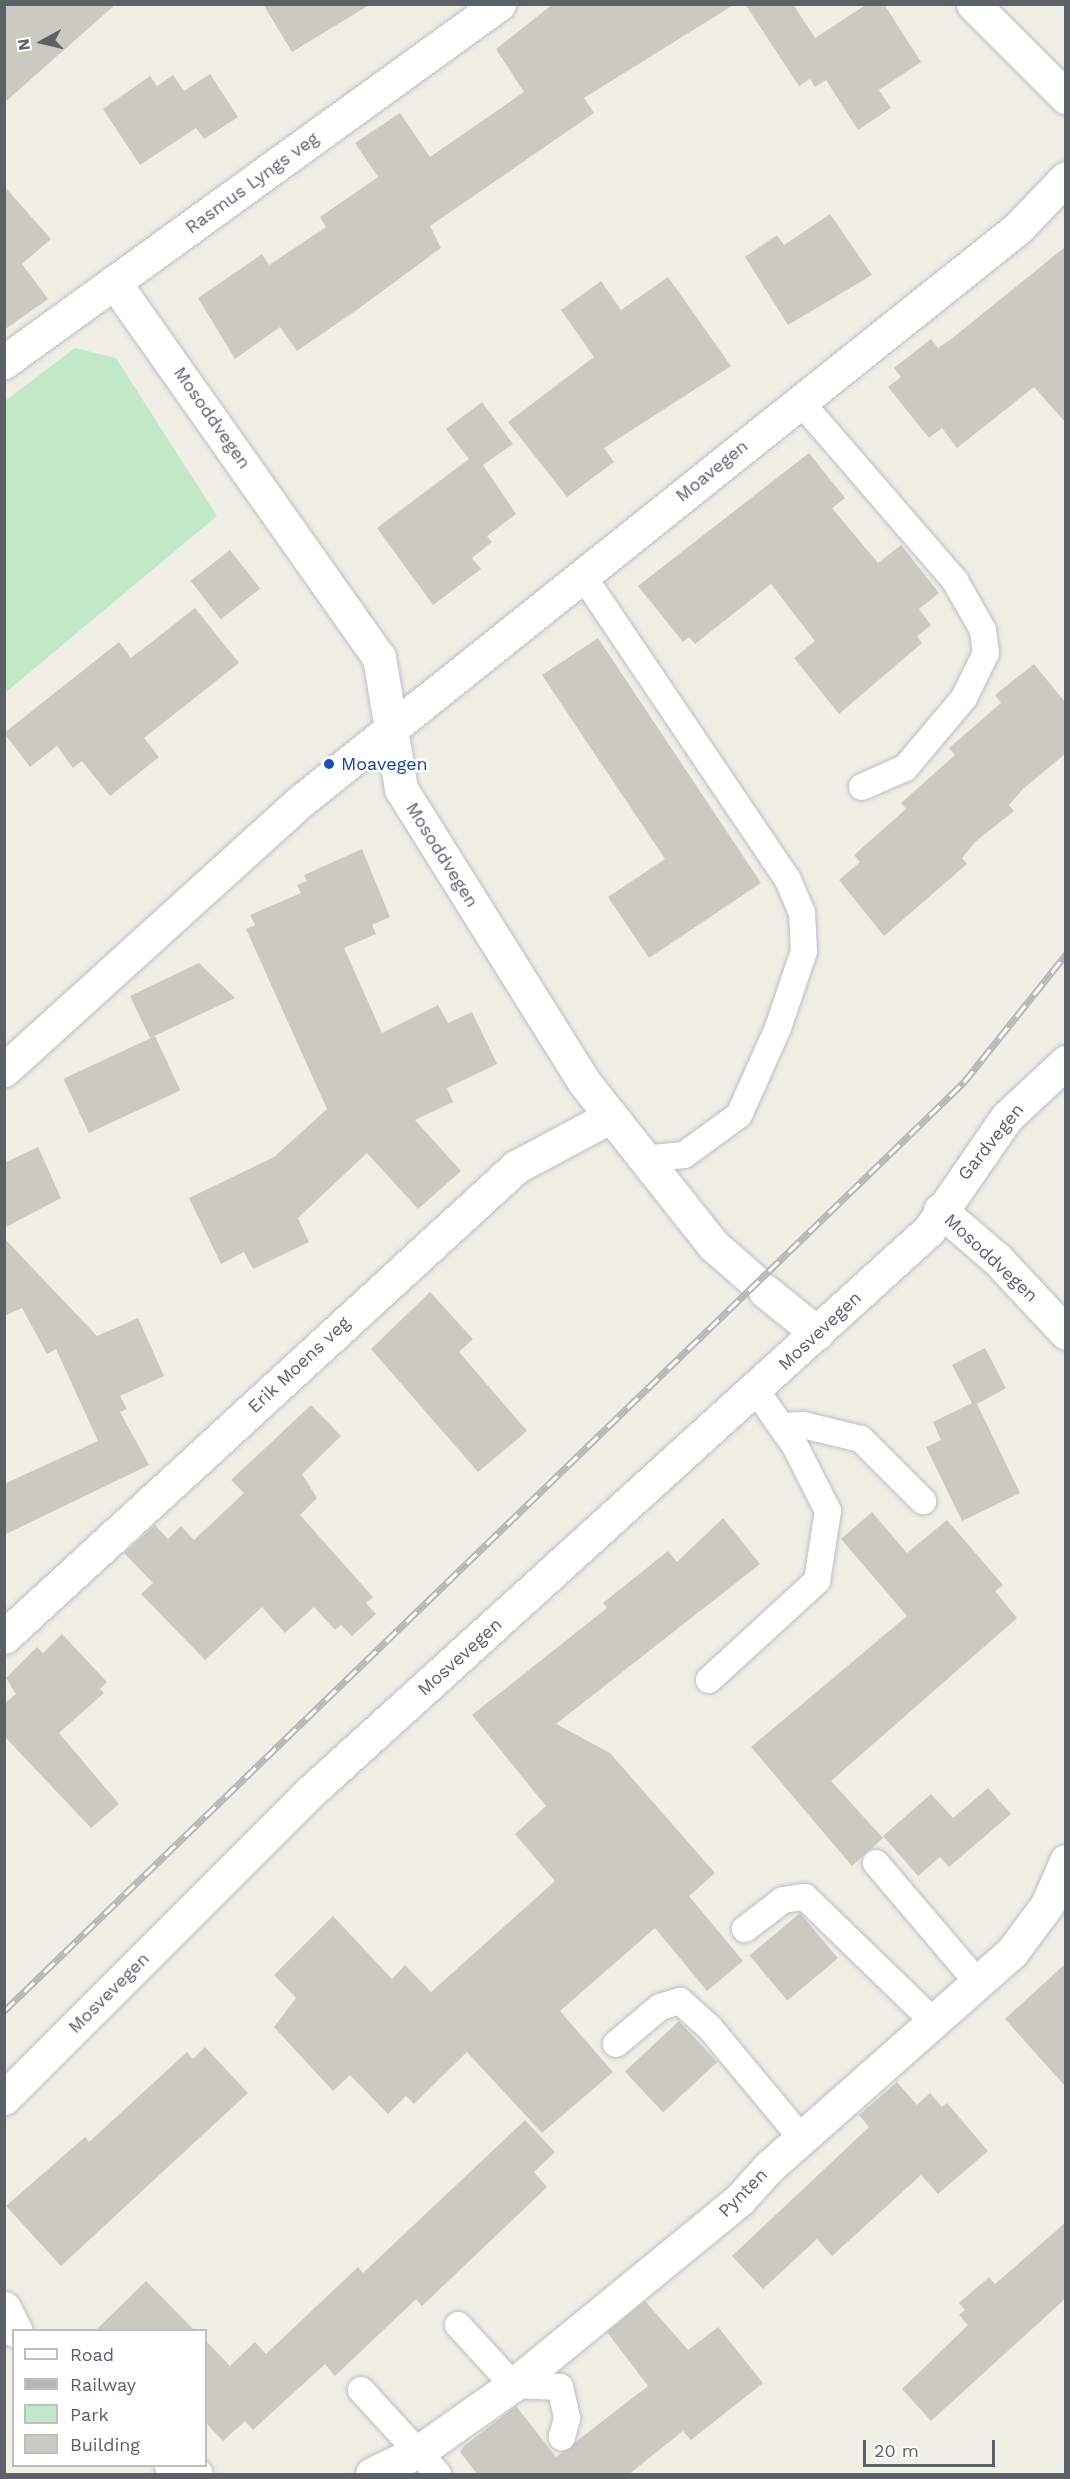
<!DOCTYPE html>
<style>
body{margin:0}
#map{position:relative;width:1070px;height:2479px;overflow:hidden;background:#f0efe6;font-family:"Work Sans",sans-serif}
div>[style]{position:absolute}
[style*='--x']{left:calc(var(--x)*1px);top:calc(var(--y)*1px);width:calc(var(--w)*1px);rotate:calc(var(--a)*1deg)}
.green>*{inset:0;background:#c2e8c7}
.building>*{inset:0;background:#cbcac2;transform-origin:0 0}
.roads{filter:drop-shadow(0 0 2px #bdbec5) drop-shadow(0 0 2px #bdbec5)}
.service>*{height:26px;margin:-13px;padding:0 13px;transform-origin:13px;border-radius:13px;background:#fff}
.minor>*{height:33px;margin:-16.5px;padding:0 16.5px;transform-origin:16.5px;border-radius:16.5px;background:#fff}
.rail>*{height:7px;margin-top:-3.5px;transform-origin:0;background:repeating-linear-gradient(90deg,#fff 0 14px,#b7b7b8 0 28px);box-sizing:border-box;border-block:2px solid #b7b7b8}
.dots>*{width:16px;height:16px;translate:-50% -50%;box-sizing:border-box;border:3px solid #fff;border-radius:50%}
span{translate:-50% -50%;white-space:nowrap;text-align:center;line-height:1.15;-webkit-text-stroke:4.5px #fff;paint-order:stroke}
.street-label{font-size:18px;color:#5d6067}
.transit-label{font-size:18px;color:#164399}
.left{translate:0 -50%;text-align:left}
.frame{position:absolute;inset:0;border:6px solid #5d6067;pointer-events:none}
.legend{position:absolute;left:12px;top:2329px;width:195px;height:138px;box-sizing:border-box;background:#fff;border:2px solid #bebfc2;margin:0;padding:8px 10px;list-style:none;font-size:18px;color:#5d6067}
.legend li{display:flex;align-items:center;gap:12px;height:30px}
.legend b{width:30px;border:2px solid #bebfc2}
.north{position:absolute;left:12px;top:12px;width:60px;height:60px;-webkit-text-stroke:4px #fff;paint-order:stroke;rotate:262deg;font-size:16px;font-weight:700;line-height:24px;text-align:center;color:#5d6067}
.north::after{content:'';display:block;margin:auto;width:21px;height:27px;background:#5d6067;clip-path:polygon(50% 0,100% 100%,50% 72%,0 100%)}
.scale{position:absolute;left:863px;top:2440px;width:132px;height:27px;box-sizing:border-box;border:3px solid #5d6067;border-top:0;padding-left:8px;font-size:18px;line-height:21px;white-space:nowrap;color:#5d6067;-webkit-text-stroke:4px #fff;paint-order:stroke}
</style>
<div id="map">
<div class="green">
<div style="clip-path:polygon(75px 348px,116px 358px,217px 516px,5px 693px,5px 401px)"></div>
</div>
<div class="building">
<div style="clip-path:polygon(4px 4px,116px 4px,4px 103px)"></div>
<div style="clip-path:polygon(263px 4px,371px 4px,292px 52px)"></div>
<div style="clip-path:polygon(553px 4px,735px 4px,584px 98px,594px 113px,430px 226px,441px 248px,358px 309px,297px 351px,280px 327px,235px 359px,198px 298px,262px 254px,269px 265px,326px 227px,320px 217px,378px 177px,355px 143px,400px 113px,430px 157px,524px 92px,496px 49px)"></div>
<div style="clip-path:polygon(745px 4px,793px 4px,815px 38px,867px 4px,884px 4px,921px 62px,879px 90px,891px 108px,858px 130px,826px 80px,815px 87px,810px 79px,799px 86px)"></div>
<div style="clip-path:polygon(210px 74px,238px 117px,204px 139px,196px 128px,140px 165px,103px 109px,150px 76px,157px 86px,173px 75px,184px 91px)"></div>
<div style="clip-path:polygon(4px 186px,51px 239px,22px 264px,48px 299px,4px 330px)"></div>
<div style="clip-path:polygon(830px 214px,872px 275px,788px 325px,745px 257px,777px 235px,784px 245px)"></div>
<div style="clip-path:polygon(1065px 247px,1065px 422px,1034px 387px,957px 448px,942px 428px,929px 438px,888px 387px,901px 377px,894px 368px,931px 339px,938px 348px,950px 340px)"></div>
<div style="clip-path:polygon(668px 277px,731px 366px,604px 448px,614px 462px,567px 497px,508px 422px,594px 357px,561px 310px,601px 281px,621px 310px)"></div>
<div style="clip-path:polygon(482px 402px,513px 444px,483px 465px,516px 514px,487px 536px,492px 542px,472px 558px,481px 569px,433px 605px,377px 528px,469px 459px,446px 429px)"></div>
<div style="clip-path:polygon(809px 453px,845px 498px,832px 508px,878px 563px,901px 545px,939px 593px,919px 609px,931px 625px,917px 636px,922px 643px,839px 714px,794px 658px,815px 641px,771px 584px,695px 644px,689px 637px,683px 642px,638px 586px)"></div>
<div style="left:230px;top:550px;width:49px;height:50px;rotate:52deg"></div>
<div style="clip-path:polygon(195px 608px,239px 663px,144px 738px,159px 757px,110px 796px,82px 761px,73px 768px,57px 746px,30px 767px,4px 733px,119px 642px,131px 658px)"></div>
<div style="clip-path:polygon(598px 638px,761px 883px,649px 958px,608px 897px,665px 859px,542px 675px)"></div>
<div style="clip-path:polygon(1034px 664px,1065px 702px,1065px 754px,1023px 789px,1009px 805px,1014px 811px,975px 842px,962px 858px,967px 864px,884px 936px,839px 880px,860px 862px,854px 855px,906px 809px,901px 803px,955px 755px,949px 748px,1001px 703px,995px 695px)"></div>
<div style="clip-path:polygon(362px 849px,390px 917px,372px 925px,376px 934px,344px 948px,382px 1033px,438px 1005px,448px 1023px,472px 1012px,497px 1064px,447px 1088px,453px 1102px,415px 1120px,461px 1171px,418px 1209px,367px 1153px,298px 1218px,309px 1242px,253px 1269px,244px 1252px,221px 1264px,189px 1198px,274px 1157px,327px 1109px,246px 929px,255px 925px,250px 915px,301px 893px,297px 885px,307px 881px,304px 875px)"></div>
<div style="clip-path:polygon(199px 963px,235px 998px,150px 1038px,130px 996px)"></div>
<div style="left:155px;top:1036px;width:60px;height:101px;rotate:65deg"></div>
<div style="clip-path:polygon(38px 1147px,61px 1198px,4px 1228px,4px 1163px)"></div>
<div style="clip-path:polygon(4px 1238px,97px 1336px,138px 1318px,164px 1376px,120px 1396px,127px 1409px,120px 1412px,149px 1465px,4px 1535px,4px 1484px,98px 1441px,56px 1349px,47px 1354px,22px 1308px,4px 1316px)"></div>
<div style="clip-path:polygon(430px 1292px,473px 1339px,459px 1352px,527px 1431px,478px 1472px,371px 1349px)"></div>
<div style="clip-path:polygon(985px 1348px,1006px 1388px,977px 1404px,1020px 1493px,962px 1521px,926px 1447px,941px 1440px,933px 1422px,972px 1403px,952px 1365px)"></div>
<div style="clip-path:polygon(311px 1405px,341px 1436px,302px 1474px,317px 1498px,300px 1515px,373px 1597px,366px 1603px,376px 1614px,352px 1636px,341px 1625px,335px 1630px,314px 1607px,285px 1633px,262px 1607px,205px 1660px,141px 1594px,153px 1583px,124px 1553px,155px 1525px,168px 1539px,181px 1526px,194px 1540px,244px 1493px,231px 1480px)"></div>
<div style="clip-path:polygon(872px 1512px,907px 1553px,947px 1520px,1003px 1585px,995px 1591px,1017px 1618px,831px 1781px,883px 1838px,852px 1866px,751px 1747px,907px 1616px,841px 1539px)"></div>
<div style="clip-path:polygon(723px 1518px,760px 1564px,556px 1724px,610px 1753px,715px 1873px,689px 1896px,743px 1961px,707px 1991px,655px 1928px,560px 2011px,613px 2072px,542px 2133px,467px 2052px,414px 2104px,406px 2096px,388px 2114px,350px 2075px,333px 2091px,274px 2027px,296px 1998px,274px 1975px,333px 1916px,392px 1979px,405px 1965px,431px 1992px,555px 1881px,515px 1834px,546px 1806px,472px 1715px,607px 1608px,603px 1603px,668px 1551px,677px 1562px)"></div>
<div style="clip-path:polygon(62px 1634px,107px 1682px,100px 1689px,104px 1693px,59px 1733px,119px 1804px,91px 1828px,4px 1736px,4px 1704px,16px 1694px,6px 1678px,37px 1647px,43px 1653px)"></div>
<div style="clip-path:polygon(988px 1788px,1011px 1814px,949px 1867px,940px 1857px,918px 1876px,883px 1836px,931px 1794px,953px 1818px)"></div>
<div style="left:800px;top:1913px;width:59px;height:66px;rotate:50deg"></div>
<div style="clip-path:polygon(1065px 1964px,1065px 2086px,1005px 2019px)"></div>
<div style="left:679px;top:2021px;width:56px;height:74px;rotate:47deg"></div>
<div style="clip-path:polygon(205px 2047px,248px 2093px,61px 2266px,6px 2206px,85px 2137px,89px 2142px,187px 2052px,193px 2059px)"></div>
<div style="clip-path:polygon(897px 2082px,917px 2105px,930px 2093px,942px 2107px,947px 2103px,988px 2151px,938px 2194px,921px 2175px,832px 2256px,817px 2239px,763px 2289px,732px 2256px,869px 2127px,859px 2115px)"></div>
<div style="clip-path:polygon(525px 2120px,555px 2152px,534px 2172px,547px 2187px,422px 2306px,416px 2299px,335px 2376px,325px 2364px,253px 2430px,245px 2421px,223px 2441px,206px 2423px,206px 2341px,230px 2366px,255px 2342px,266px 2354px,358px 2267px,363px 2273px)"></div>
<div style="clip-path:polygon(1065px 2223px,1065px 2299px,931px 2421px,902px 2389px,968px 2325px,959px 2315px,965px 2310px,959px 2303px,989px 2277px,995px 2284px)"></div>
<div style="clip-path:polygon(146px 2281px,195px 2331px,95px 2331px)"></div>
<div style="clip-path:polygon(645px 2301px,688px 2350px,718px 2327px,763px 2383px,691px 2440px,683px 2431px,628px 2475px,478px 2475px,460px 2452px,464px 2446px,516px 2406px,556px 2457px,648px 2386px,607px 2332px)"></div>
</div>
<div class="roads">
<div class="service">
<div style="--x:799;--y:400;--w:239;--a:49.2"></div>
<div style="--x:955;--y:581;--w:56;--a:60.3"></div>
<div style="--x:983;--y:630;--w:23;--a:83"></div>
<div style="--x:986;--y:653;--w:50;--a:116.1"></div>
<div style="--x:964;--y:698;--w:92;--a:130.1"></div>
<div style="--x:905;--y:768;--w:47;--a:156.2"></div>
<div style="--x:583;--y:576;--w:367;--a:56"></div>
<div style="--x:788;--y:880;--w:36;--a:67"></div>
<div style="--x:802;--y:913;--w:38;--a:87"></div>
<div style="--x:804;--y:951;--w:81;--a:108.7"></div>
<div style="--x:778;--y:1028;--w:95;--a:114.1"></div>
<div style="--x:739;--y:1115;--w:68;--a:144"></div>
<div style="--x:684;--y:1155;--w:41;--a:174.4"></div>
<div style="--x:782;--y:1426;--w:21;--a:-3"></div>
<div style="--x:803;--y:1425;--w:60;--a:13.6"></div>
<div style="--x:861;--y:1439;--w:88;--a:45"></div>
<div style="--x:709;--y:1680;--w:147;--a:-42.5"></div>
<div style="--x:817;--y:1581;--w:71;--a:-81.1"></div>
<div style="--x:828;--y:1511;--w:73;--a:-116.9"></div>
<div style="--x:795;--y:1446;--w:66;--a:-125.1"></div>
<div style="--x:876;--y:1863;--w:159;--a:49.6"></div>
<div style="--x:745;--y:1929;--w:48;--a:-37.3"></div>
<div style="--x:783;--y:1900;--w:22;--a:-8"></div>
<div style="--x:805;--y:1897;--w:181;--a:44.1"></div>
<div style="--x:616;--y:2044;--w:57;--a:-40.1"></div>
<div style="--x:660;--y:2007;--w:21;--a:-17"></div>
<div style="--x:680;--y:2001;--w:40;--a:42"></div>
<div style="--x:710;--y:2028;--w:144;--a:50.3"></div>
<div style="--x:458;--y:2325;--w:81;--a:47.5"></div>
<div style="--x:513;--y:2385;--w:47;--a:2.4"></div>
<div style="--x:560;--y:2387;--w:32;--a:77"></div>
<div style="--x:567;--y:2418;--w:20;--a:105"></div>
<div style="--x:361;--y:2390;--w:114;--a:47.5"></div>
</div>
<div class="minor">
<div style="--x:973;--y:4;--w:132;--a:45"></div>
<div style="--x:114;--y:282;--w:459;--a:54.8"></div>
<div style="--x:379;--y:657;--w:134;--a:80.5"></div>
<div style="--x:401;--y:789;--w:345;--a:58"></div>
<div style="--x:584;--y:1082;--w:208;--a:51.6"></div>
<div style="--x:713;--y:1245;--w:52;--a:41.1"></div>
<div style="--x:4;--y:362;--w:611;--a:-35.88"></div>
<div style="--x:4;--y:1070;--w:402;--a:-42.2"></div>
<div style="--x:302;--y:800;--w:916;--a:-38.62"></div>
<div style="--x:1018;--y:228;--w:69;--a:-46.2"></div>
<div style="--x:940;--y:1210;--w:75;--a:40.7"></div>
<div style="--x:997;--y:1259;--w:101;--a:47"></div>
<div style="--x:765;--y:1291;--w:67;--a:38.9"></div>
<div style="--x:4;--y:1637;--w:695;--a:-42.55"></div>
<div style="--x:516;--y:1167;--w:108;--a:-28.2"></div>
<div style="--x:4;--y:2098;--w:431;--a:-45"></div>
<div style="--x:309;--y:1793;--w:837;--a:-42.24"></div>
<div style="--x:929;--y:1230;--w:137;--a:-55.4"></div>
<div style="--x:1007;--y:1117;--w:81;--a:-43"></div>
<div style="--x:4;--y:2308;--w:25;--a:63"></div>
<div style="--x:171;--y:2466;--w:26;--a:18"></div>
<div style="--x:372;--y:2474;--w:55;--a:-26.1"></div>
<div style="--x:421;--y:2450;--w:113;--a:-35.2"></div>
<div style="--x:513;--y:2385;--w:293;--a:-39.3"></div>
<div style="--x:740;--y:2199;--w:43;--a:-47.8"></div>
<div style="--x:769;--y:2167;--w:324;--a:-41.5"></div>
<div style="--x:1012;--y:1952;--w:59;--a:-53.3"></div>
<div style="--x:1047;--y:1905;--w:48;--a:-66.6"></div>
</div>
</div>
<div class="rail">
<div style="--x:4;--y:2011;--w:1336;--a:-44.06"></div>
<div style="--x:964;--y:1082;--w:164;--a:-51.4"></div>
</div>
<div class="dots">
<div style="left:329px;top:764px;background:#1a4fb4"></div>
</div>
<div class="street-label">
<span style="left:252px;top:183px;rotate:-36deg">Rasmus Lyngs veg</span>
<span style="left:212px;top:418px;rotate:55deg">Mosoddvegen</span>
<span style="left:712px;top:471px;rotate:-39deg">Moavegen</span>
<span style="left:442px;top:855px;rotate:58deg">Mosoddvegen</span>
<span style="left:991px;top:1142px;rotate:-51deg">Gardvegen</span>
<span style="left:991px;top:1258px;rotate:43deg">Mosoddvegen</span>
<span style="left:820px;top:1331px;rotate:-43deg">Mosvevegen</span>
<span style="left:299px;top:1365px;rotate:-43deg">Erik Moens veg</span>
<span style="left:460px;top:1657px;rotate:-42deg">Mosvevegen</span>
<span style="left:109px;top:1993px;rotate:-45deg">Mosvevegen</span>
<span style="left:743px;top:2193px;rotate:-45deg">Pynten</span>
</div>
<div class="transit-label">
<span class="left" style="left:341px;top:764px">Moavegen</span>
</div>
<div class="frame"></div>
<ul class="legend">
<li><b style="height:8px;background:#fff"></b>Road</li>
<li><b style="height:8px;background:#b7b7b8"></b>Railway</li>
<li><b style="height:16px;background:#c2e8c7"></b>Park</li>
<li><b style="height:16px;background:#cbcac2"></b>Building</li>
</ul>
<div class="north">N</div>
<div class="scale">20 m</div>
</div>
